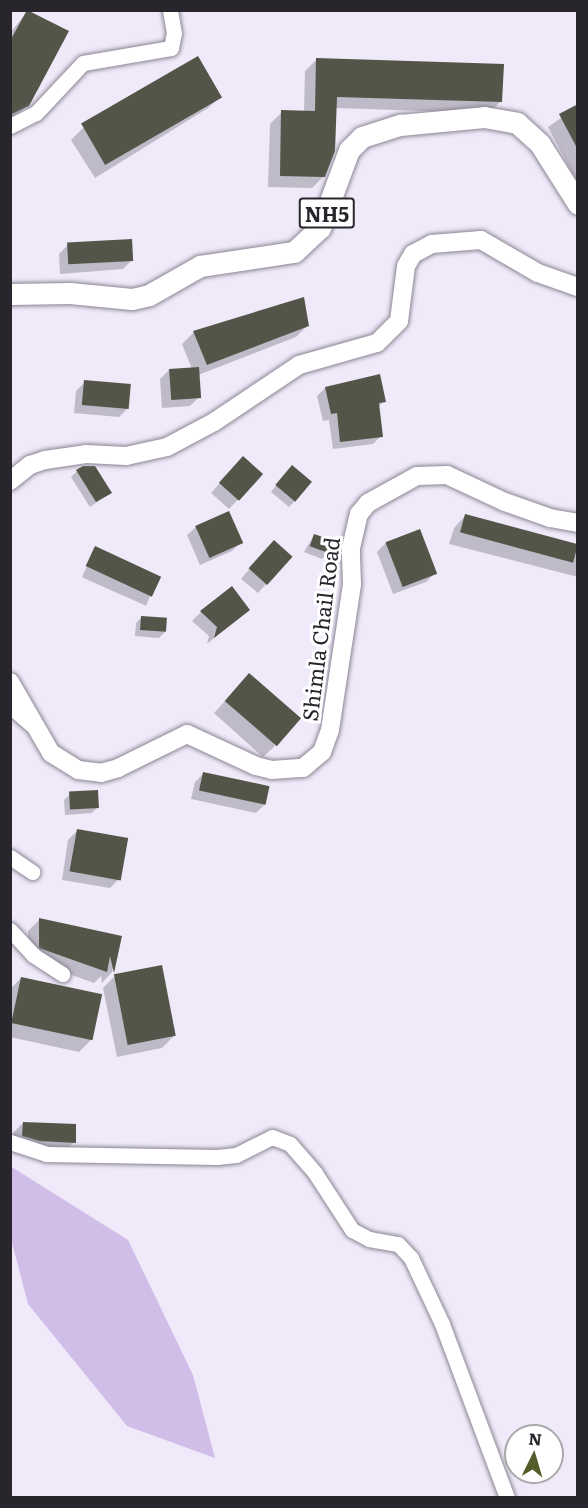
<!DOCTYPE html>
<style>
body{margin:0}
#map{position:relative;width:588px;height:1508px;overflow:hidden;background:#efe9f9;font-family:Literata,serif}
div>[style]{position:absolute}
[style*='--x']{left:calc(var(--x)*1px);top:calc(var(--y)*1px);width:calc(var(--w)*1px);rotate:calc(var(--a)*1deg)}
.green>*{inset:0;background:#d0bee9}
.shadow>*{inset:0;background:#0003;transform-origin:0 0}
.building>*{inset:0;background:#525548;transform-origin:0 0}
.roads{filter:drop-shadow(0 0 2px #8b8594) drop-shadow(0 0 2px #8b8594)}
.minor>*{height:15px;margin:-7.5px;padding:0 7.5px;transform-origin:7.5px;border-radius:7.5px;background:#fff}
.major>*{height:18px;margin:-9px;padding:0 9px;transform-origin:9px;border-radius:9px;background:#fff}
.highway>*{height:21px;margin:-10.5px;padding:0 10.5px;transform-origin:10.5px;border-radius:10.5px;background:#fff}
span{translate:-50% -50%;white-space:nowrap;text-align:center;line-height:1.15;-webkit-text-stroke:6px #fff;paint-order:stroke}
.shield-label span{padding:2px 4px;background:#fff;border:2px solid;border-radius:4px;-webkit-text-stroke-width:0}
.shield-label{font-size:20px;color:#28262c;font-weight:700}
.street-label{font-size:21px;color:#28262c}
.frame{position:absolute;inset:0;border:12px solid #28262c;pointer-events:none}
.north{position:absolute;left:504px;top:1424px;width:60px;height:60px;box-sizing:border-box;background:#fff;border:2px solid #a9a8ab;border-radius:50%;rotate:5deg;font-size:16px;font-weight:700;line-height:24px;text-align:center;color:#28262c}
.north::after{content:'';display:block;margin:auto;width:21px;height:27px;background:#545c2a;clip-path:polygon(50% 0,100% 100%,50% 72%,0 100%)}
</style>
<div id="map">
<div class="green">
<div style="clip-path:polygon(10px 1166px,128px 1240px,193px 1375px,215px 1458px,127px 1426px,28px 1304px,11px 1239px)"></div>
</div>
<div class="shadow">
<div style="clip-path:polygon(28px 11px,28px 105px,10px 120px,10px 33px)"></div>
<div style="clip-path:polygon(317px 59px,501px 101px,489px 113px,335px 108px,324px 176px,312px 188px,268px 187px,270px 124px,282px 112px,304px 113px,305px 71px)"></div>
<div style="clip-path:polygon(220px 97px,208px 108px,95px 178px,71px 140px,83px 128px)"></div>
<div style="clip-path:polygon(578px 106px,578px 184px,548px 127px)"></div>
<div style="clip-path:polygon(10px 243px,12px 264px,10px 266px)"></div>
<div style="clip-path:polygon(68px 245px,132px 260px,123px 269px,60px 274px,59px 254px)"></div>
<div style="clip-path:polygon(308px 325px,296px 337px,198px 375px,199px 397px,190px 406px,162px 408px,160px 379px,169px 370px,192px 369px,182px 344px,194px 332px)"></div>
<div style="clip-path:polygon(85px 382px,128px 408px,119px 417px,74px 413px,76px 391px)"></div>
<div style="clip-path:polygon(325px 388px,384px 401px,378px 407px,381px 436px,373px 444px,333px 449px,329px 420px,323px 421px,317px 396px)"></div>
<div style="clip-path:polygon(234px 467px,261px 475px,229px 509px,211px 493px)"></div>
<div style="clip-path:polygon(77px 471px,110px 493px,90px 507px,71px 477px)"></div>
<div style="clip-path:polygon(286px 473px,295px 501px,289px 507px,271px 492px)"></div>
<div style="clip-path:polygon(465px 516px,578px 546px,578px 577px,449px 544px,454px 528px)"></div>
<div style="clip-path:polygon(196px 527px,241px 542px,232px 551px,200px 565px,187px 535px)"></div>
<div style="clip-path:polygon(314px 535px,328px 553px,322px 559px,304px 552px)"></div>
<div style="clip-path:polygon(386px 543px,435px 573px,426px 582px,393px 594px,377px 552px)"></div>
<div style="left:95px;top:548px;width:70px;height:32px;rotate:24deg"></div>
<div style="clip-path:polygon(265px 551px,291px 557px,258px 593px,241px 579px)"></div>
<div style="clip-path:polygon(248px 610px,207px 644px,209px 636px,192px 621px,201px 612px)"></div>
<div style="clip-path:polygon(142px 617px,165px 632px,159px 638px,135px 636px,136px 623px)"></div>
<div style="clip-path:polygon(238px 687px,275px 746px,263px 757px,214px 713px)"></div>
<div style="clip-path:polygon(204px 773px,265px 804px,256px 813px,191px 799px,195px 782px)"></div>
<div style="clip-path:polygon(70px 794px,98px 807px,92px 813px,65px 815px,64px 800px)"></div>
<div style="clip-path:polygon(77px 831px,119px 879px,110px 888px,62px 880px,68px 840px)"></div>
<div style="clip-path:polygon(40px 919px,120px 937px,112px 972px,102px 983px,101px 976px,94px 983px,28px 959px,28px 931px)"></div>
<div style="clip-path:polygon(115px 976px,174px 1036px,162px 1048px,117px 1057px,103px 988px)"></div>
<div style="clip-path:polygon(21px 978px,101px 995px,91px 1040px,79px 1052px,10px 1037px,10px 989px)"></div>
<div style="clip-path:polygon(23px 1123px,74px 1142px,65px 1151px,14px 1145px,14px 1132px)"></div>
</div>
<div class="building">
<div style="clip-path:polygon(27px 10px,69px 31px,29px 106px,10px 115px,10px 41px)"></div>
<div style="left:198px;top:56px;width:48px;height:135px;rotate:60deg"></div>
<div style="clip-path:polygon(316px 58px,504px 64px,502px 102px,337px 97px,335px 151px,325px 177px,280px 176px,281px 110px,315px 111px)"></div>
<div style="clip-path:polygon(578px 104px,578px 150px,559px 114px)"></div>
<div style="left:132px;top:239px;width:22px;height:65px;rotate:87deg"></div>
<div style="clip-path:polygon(304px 297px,309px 326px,207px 365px,193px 331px)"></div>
<div style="left:199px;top:367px;width:31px;height:30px;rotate:86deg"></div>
<div style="clip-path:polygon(380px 374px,386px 402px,379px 403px,383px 437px,340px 442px,337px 413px,331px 414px,325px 387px)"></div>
<div style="left:84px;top:380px;width:47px;height:25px;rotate:5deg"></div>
<div style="left:243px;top:456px;width:27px;height:36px;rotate:42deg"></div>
<div style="left:292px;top:465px;width:26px;height:26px;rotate:40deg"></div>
<div style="clip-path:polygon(83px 466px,95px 466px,112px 493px,96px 502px,76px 470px)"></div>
<div style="left:229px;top:511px;width:35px;height:37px;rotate:66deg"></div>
<div style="left:465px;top:514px;width:117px;height:19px;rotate:15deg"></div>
<div style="left:420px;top:529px;width:48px;height:37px;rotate:69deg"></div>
<div style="left:314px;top:534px;width:21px;height:13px;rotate:19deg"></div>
<div style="left:274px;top:540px;width:25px;height:38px;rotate:42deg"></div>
<div style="left:95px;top:546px;width:73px;height:22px;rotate:25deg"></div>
<div style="clip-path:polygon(232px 586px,250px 610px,214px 638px,217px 627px,200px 611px)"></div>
<div style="left:141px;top:616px;width:26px;height:14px;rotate:4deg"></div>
<div style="left:249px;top:673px;width:69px;height:37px;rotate:41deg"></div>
<div style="left:203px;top:772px;width:68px;height:19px;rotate:12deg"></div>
<div style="left:98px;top:790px;width:18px;height:29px;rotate:87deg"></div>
<div style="left:77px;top:829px;width:52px;height:43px;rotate:10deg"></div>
<div style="clip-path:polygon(39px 918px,122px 936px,114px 973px,110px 956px,107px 972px,39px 948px)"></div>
<div style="left:162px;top:965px;width:72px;height:49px;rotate:79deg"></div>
<div style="left:21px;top:977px;width:83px;height:47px;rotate:12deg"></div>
<div style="clip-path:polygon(23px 1122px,76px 1124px,76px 1143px,39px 1141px,22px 1136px)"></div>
</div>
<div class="roads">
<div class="minor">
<div style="--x:10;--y:126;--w:29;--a:-27"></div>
<div style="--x:36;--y:113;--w:69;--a:-46.8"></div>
<div style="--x:83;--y:63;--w:89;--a:-9.7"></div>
<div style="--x:171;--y:48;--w:15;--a:-79"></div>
<div style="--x:174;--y:33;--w:23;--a:-100"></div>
<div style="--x:10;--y:706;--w:29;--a:41"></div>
<div style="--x:10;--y:857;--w:27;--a:34"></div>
<div style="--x:10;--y:930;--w:34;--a:47"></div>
<div style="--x:33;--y:955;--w:35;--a:33"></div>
<div style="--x:10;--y:1142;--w:38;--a:18"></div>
<div style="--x:46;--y:1154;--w:171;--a:1"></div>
<div style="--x:217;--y:1157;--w:19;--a:-6"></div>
<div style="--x:236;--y:1155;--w:40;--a:-26.6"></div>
<div style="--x:272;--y:1137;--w:19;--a:21"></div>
<div style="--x:290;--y:1144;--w:38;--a:49"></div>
<div style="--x:315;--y:1173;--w:68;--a:57"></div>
<div style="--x:352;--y:1230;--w:19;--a:28"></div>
<div style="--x:369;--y:1239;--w:29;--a:10"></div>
<div style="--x:398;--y:1244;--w:19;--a:47"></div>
<div style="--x:411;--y:1258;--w:73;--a:64.8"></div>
<div style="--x:442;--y:1324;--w:186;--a:69.5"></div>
</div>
<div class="major">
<div style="--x:10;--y:481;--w:26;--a:-39"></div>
<div style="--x:30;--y:465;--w:16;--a:-18"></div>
<div style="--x:45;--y:460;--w:41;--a:-8.3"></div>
<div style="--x:86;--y:454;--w:40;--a:2.9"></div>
<div style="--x:126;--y:456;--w:42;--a:-12.4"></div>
<div style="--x:167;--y:447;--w:53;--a:-28"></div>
<div style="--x:214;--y:422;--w:102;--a:-33.8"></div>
<div style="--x:299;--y:365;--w:81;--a:-15.8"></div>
<div style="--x:377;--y:343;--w:31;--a:-45"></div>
<div style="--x:399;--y:321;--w:55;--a:-82.7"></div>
<div style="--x:406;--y:266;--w:14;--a:-60"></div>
<div style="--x:413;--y:254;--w:21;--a:-28"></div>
<div style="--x:432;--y:244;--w:49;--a:-4.7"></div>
<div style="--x:481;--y:240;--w:66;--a:30.1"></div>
<div style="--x:538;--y:273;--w:42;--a:19.3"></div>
<div style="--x:10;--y:682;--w:82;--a:60"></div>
<div style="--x:51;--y:753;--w:32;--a:32"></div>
<div style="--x:78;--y:770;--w:23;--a:7"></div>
<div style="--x:101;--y:773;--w:18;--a:-16"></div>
<div style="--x:118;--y:768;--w:77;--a:-26.2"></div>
<div style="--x:187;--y:734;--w:76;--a:24.9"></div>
<div style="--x:256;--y:766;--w:16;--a:14"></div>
<div style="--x:272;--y:770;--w:31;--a:-4"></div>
<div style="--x:303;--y:768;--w:25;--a:-40"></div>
<div style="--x:322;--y:752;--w:23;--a:-70"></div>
<div style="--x:330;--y:730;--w:148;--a:-81.4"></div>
<div style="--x:352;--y:584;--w:36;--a:-92"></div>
<div style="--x:351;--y:548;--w:35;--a:-77"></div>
<div style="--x:359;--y:514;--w:14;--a:-51"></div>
<div style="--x:368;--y:503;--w:56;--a:-28.9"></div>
<div style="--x:417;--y:476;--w:30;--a:-2"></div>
<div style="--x:447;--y:475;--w:64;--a:25"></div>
<div style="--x:505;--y:502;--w:48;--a:19.6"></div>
<div style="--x:550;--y:518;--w:28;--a:10"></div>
</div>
<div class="highway">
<div style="--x:10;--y:294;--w:60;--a:-1"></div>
<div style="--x:70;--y:293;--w:62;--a:5.5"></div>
<div style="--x:132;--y:299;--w:17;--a:-13"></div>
<div style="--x:149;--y:295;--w:59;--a:-29.6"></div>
<div style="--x:200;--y:266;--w:95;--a:-8.5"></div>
<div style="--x:294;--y:252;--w:35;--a:-43"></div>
<div style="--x:320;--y:228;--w:83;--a:-69.6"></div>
<div style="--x:349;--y:150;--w:18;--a:-45"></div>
<div style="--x:362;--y:137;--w:40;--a:-18"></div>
<div style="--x:400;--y:125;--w:84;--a:-5.4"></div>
<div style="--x:484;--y:117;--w:34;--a:10"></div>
<div style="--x:517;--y:123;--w:31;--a:42"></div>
<div style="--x:540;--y:144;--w:71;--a:57.7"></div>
</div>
</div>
<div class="shield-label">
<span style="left:327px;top:213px">NH5</span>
</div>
<div class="street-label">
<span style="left:320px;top:629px;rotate:-83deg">Shimla Chail Road</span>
</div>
<div class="frame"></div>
<div class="north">N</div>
</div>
